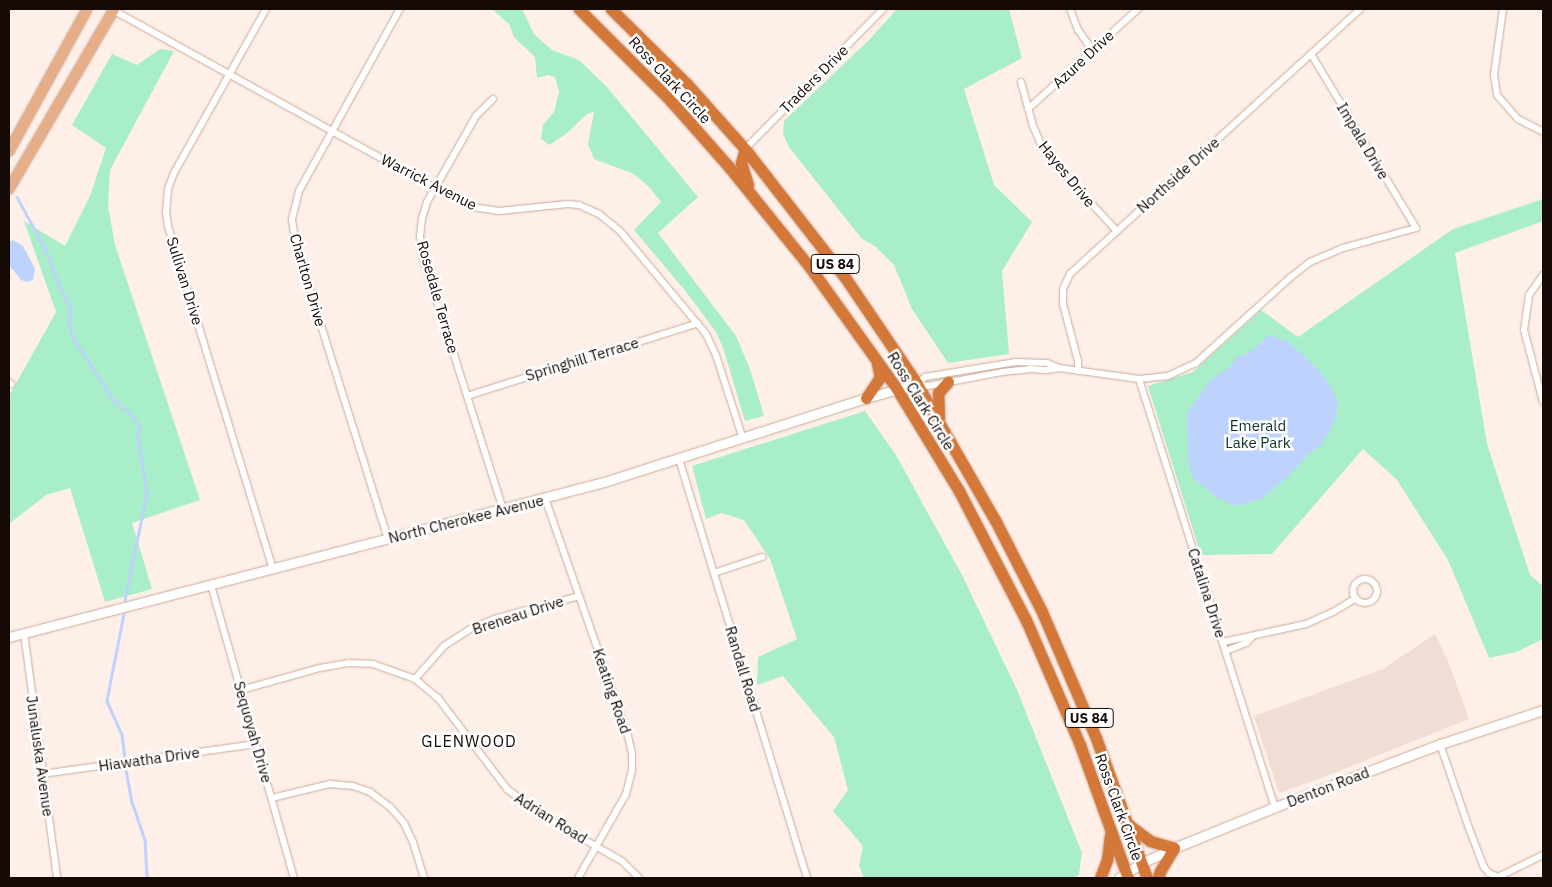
<!DOCTYPE html>
<style>
body{margin:0}
#map{position:relative;width:1552px;height:887px;overflow:hidden;background:#fef0e8;font-family:"IBM Plex Sans",sans-serif}
div>[style]{position:absolute}
[style*='--x']{left:calc(var(--x)*1px);top:calc(var(--y)*1px);width:calc(var(--w)*1px);rotate:calc(var(--a)*1deg)}
.built>*{inset:0;background:#f0ded5}
.green>*{inset:0;background:#a8eec8}
.water>*{inset:0;background:#bdd3fe}
.stream>*{height:2.5px;margin:-1.25px;padding:0 1.25px;transform-origin:1.25px;border-radius:1.25px;background:#bdd3fe}
.roads{filter:drop-shadow(0 0 1px #cbaa98) drop-shadow(0 0 1px #cbaa98)}
.street>*{height:6px;margin:-3px;padding:0 3px;transform-origin:3px;border-radius:3px;background:#fff}
.street>.ring{margin:-3px;padding:0;box-sizing:content-box;background:none;border:6px solid #fff;border-radius:50%}
.secondary>*{height:9px;margin:-4.5px;padding:0 4.5px;transform-origin:4.5px;border-radius:4.5px;background:#fff}
.primary>*{height:10px;margin:-5px;padding:0 5px;transform-origin:5px;border-radius:5px;background:#e5ae88}
.highway>*{height:11px;margin:-5.5px;padding:0 5.5px;transform-origin:5.5px;border-radius:5.5px;background:#d47839}
span{translate:-50% -50%;white-space:nowrap;text-align:center;line-height:1.15;-webkit-text-stroke:5px #fff;paint-order:stroke}
.shield-label span{padding:1px 4px;background:#fff;border:1px solid;border-radius:4px;-webkit-text-stroke-width:0}
.shield-label{font-size:14px;color:#150a05;font-weight:700}
.street-label{font-size:15px;color:#150a05}
.park-label{font-size:15px;color:#0b3221}
.neighbourhood-label{font-size:16px;color:#150a05;letter-spacing:1px}
.frame{position:absolute;inset:0;border:10px solid #150a05;pointer-events:none}
</style>
<div id="map">
<div class="built">
<div style="clip-path:polygon(1435px 634px,1448px 661px,1469px 719px,1324px 777px,1279px 793px,1254px 716px,1383px 669px)"></div>
</div>
<div class="green">
<div style="clip-path:polygon(492px 9px,522px 9px,534px 34px,552px 50px,579px 60px,607px 87px,698px 197px,658px 233px,736px 336px,750px 369px,764px 416px,745px 421px,723px 348px,716px 332px,687px 293px,634px 230px,661px 202px,650px 188px,634px 174px,594px 159px,588px 144px,594px 112px,587px 114px,566px 134px,549px 145px,541px 139px,543px 125px,554px 112px,559px 92px,555px 77px,547px 75px,537px 78px,535px 57px,514px 37px,509px 24px)"></div>
<div style="clip-path:polygon(897px 9px,1009px 9px,1022px 58px,964px 89px,994px 185px,1032px 222px,1002px 271px,1009px 354px,948px 363px,912px 309px,894px 265px,876px 247px,861px 238px,789px 147px,783px 134px,784px 121px,869px 40px)"></div>
<div style="clip-path:polygon(160px 49px,174px 51px,110px 170px,108px 206px,115px 245px,200px 500px,132px 523px,152px 589px,105px 602px,70px 488px,46px 495px,9px 524px,9px 396px,56px 312px,24px 221px,65px 246px,90px 196px,106px 148px,72px 125px,112px 54px,137px 65px)"></div>
<div style="clip-path:polygon(1543px 199px,1543px 221px,1455px 253px,1487px 444px,1530px 575px,1543px 586px,1543px 639px,1516px 652px,1489px 658px,1448px 560px,1397px 480px,1363px 449px,1272px 554px,1201px 555px,1148px 386px,1193px 372px,1261px 310px,1298px 337px,1453px 229px)"></div>
<div style="clip-path:polygon(865px 411px,896px 455px,963px 577px,1017px 690px,1082px 853px,1079px 874px,1075px 878px,864px 878px,859px 866px,863px 846px,833px 811px,848px 790px,834px 737px,783px 676px,757px 685px,758px 657px,797px 639px,770px 559px,744px 520px,721px 513px,706px 519px,692px 466px)"></div>
</div>
<div class="water">
<div style="clip-path:polygon(13px 240px,23px 246px,35px 269px,33px 280px,27px 282px,21px 280px,9px 265px,9px 242px)"></div>
<div style="clip-path:polygon(1268px 335px,1287px 341px,1317px 368px,1333px 390px,1338px 405px,1336px 417px,1329px 433px,1320px 446px,1307px 455px,1290px 475px,1261px 499px,1236px 506px,1217px 498px,1193px 478px,1188px 460px,1187px 413px,1211px 380px,1232px 365px,1238px 355px,1242px 356px,1256px 348px)"></div>
</div>
<div class="stream">
<div style="--x:17;--y:197;--w:60;--a:61.3"></div>
<div style="--x:46;--y:250;--w:42;--a:69"></div>
<div style="--x:61;--y:289;--w:21;--a:62"></div>
<div style="--x:71;--y:308;--w:16;--a:97"></div>
<div style="--x:69;--y:324;--w:16;--a:72"></div>
<div style="--x:74;--y:339;--w:72;--a:57"></div>
<div style="--x:113;--y:399;--w:31;--a:42"></div>
<div style="--x:136;--y:420;--w:9;--a:63"></div>
<div style="--x:140;--y:428;--w:7;--a:106"></div>
<div style="--x:138;--y:435;--w:60;--a:81.3"></div>
<div style="--x:147;--y:494;--w:108;--a:101.7"></div>
<div style="--x:124;--y:614;--w:89;--a:101.1"></div>
<div style="--x:107;--y:701;--w:36;--a:66"></div>
<div style="--x:122;--y:734;--w:23;--a:83"></div>
<div style="--x:126;--y:769;--w:34;--a:80"></div>
<div style="--x:132;--y:802;--w:39;--a:71"></div>
<div style="--x:145;--y:839;--w:39;--a:87"></div>
</div>
<div class="roads">
<div class="street">
<div style="--x:111;--y:9;--w:370;--a:28.9"></div>
<div style="--x:435;--y:188;--w:42;--a:26.6"></div>
<div style="--x:473;--y:207;--w:26;--a:9"></div>
<div style="--x:499;--y:211;--w:69;--a:-5.8"></div>
<div style="--x:568;--y:204;--w:11;--a:5"></div>
<div style="--x:579;--y:205;--w:22;--a:24"></div>
<div style="--x:599;--y:214;--w:27;--a:39"></div>
<div style="--x:620;--y:231;--w:134;--a:50.1"></div>
<div style="--x:706;--y:334;--w:23;--a:65"></div>
<div style="--x:716;--y:355;--w:88;--a:72.2"></div>
<div style="--x:266;--y:9;--w:188;--a:119.3"></div>
<div style="--x:174;--y:173;--w:17;--a:111"></div>
<div style="--x:168;--y:189;--w:23;--a:95"></div>
<div style="--x:166;--y:212;--w:14;--a:82"></div>
<div style="--x:168;--y:226;--w:359;--a:73"></div>
<div style="--x:1070;--y:9;--w:22;--a:69"></div>
<div style="--x:1078;--y:30;--w:24;--a:54"></div>
<div style="--x:1503;--y:9;--w:67;--a:97.8"></div>
<div style="--x:1494;--y:75;--w:20;--a:81"></div>
<div style="--x:1497;--y:95;--w:32;--a:49"></div>
<div style="--x:1518;--y:119;--w:28;--a:27"></div>
<div style="--x:1021;--y:82;--w:46;--a:74.7"></div>
<div style="--x:1033;--y:126;--w:20;--a:66"></div>
<div style="--x:1041;--y:144;--w:22;--a:56"></div>
<div style="--x:1053;--y:162;--w:93;--a:47.2"></div>
<div style="--x:493;--y:99;--w:24;--a:135"></div>
<div style="--x:476;--y:116;--w:99;--a:119.7"></div>
<div style="--x:427;--y:202;--w:17;--a:107"></div>
<div style="--x:422;--y:218;--w:18;--a:96"></div>
<div style="--x:420;--y:236;--w:18;--a:84"></div>
<div style="--x:422;--y:254;--w:268;--a:72.4"></div>
<div style="--x:1028;--y:109;--w:149;--a:-42.3"></div>
<div style="--x:745;--y:149;--w:197;--a:-45.4"></div>
<div style="--x:1543;--y:275;--w:24;--a:125"></div>
<div style="--x:1529;--y:295;--w:35;--a:98"></div>
<div style="--x:1524;--y:330;--w:74;--a:75.2"></div>
<div style="--x:1078;--y:371;--w:10;--a:-90"></div>
<div style="--x:1078;--y:361;--w:59;--a:-104.7"></div>
<div style="--x:1063;--y:304;--w:15;--a:-90"></div>
<div style="--x:1063;--y:289;--w:17;--a:-65"></div>
<div style="--x:1070;--y:274;--w:393;--a:-42.4"></div>
<div style="--x:1139;--y:379;--w:449;--a:72.4"></div>
<div style="--x:9;--y:382;--w:3;--a:45"></div>
<div style="--x:917;--y:384;--w:11;--a:10"></div>
<div style="--x:928;--y:386;--w:75;--a:-10.7"></div>
<div style="--x:1002;--y:372;--w:29;--a:-6"></div>
<div style="--x:1031;--y:369;--w:15;--a:4"></div>
<div style="--x:1046;--y:370;--w:13;--a:-9"></div>
<div style="--x:1059;--y:368;--w:81;--a:7.8"></div>
<div style="--x:1139;--y:379;--w:29;--a:-6"></div>
<div style="--x:1168;--y:376;--w:31;--a:-25"></div>
<div style="--x:1196;--y:363;--w:128;--a:-42.2"></div>
<div style="--x:1291;--y:277;--w:24;--a:-38"></div>
<div style="--x:1310;--y:262;--w:36;--a:-23"></div>
<div style="--x:1343;--y:248;--w:76;--a:-15.3"></div>
<div style="--x:1416;--y:228;--w:203;--a:-121.1"></div>
<div style="--x:917;--y:384;--w:11;--a:-41"></div>
<div style="--x:925;--y:377;--w:92;--a:-9.4"></div>
<div style="--x:1016;--y:362;--w:31;--a:2"></div>
<div style="--x:1047;--y:363;--w:13;--a:23"></div>
<div style="--x:467;--y:396;--w:242;--a:-17.5"></div>
<div style="--x:679;--y:459;--w:438;--a:73"></div>
<div style="--x:545;--y:498;--w:252;--a:70.8"></div>
<div style="--x:628;--y:736;--w:17;--a:77"></div>
<div style="--x:632;--y:753;--w:17;--a:90"></div>
<div style="--x:632;--y:770;--w:25;--a:104"></div>
<div style="--x:626;--y:794;--w:97;--a:119.7"></div>
<div style="--x:388;--y:539;--w:308;--a:-107.4"></div>
<div style="--x:296;--y:245;--w:26;--a:-99"></div>
<div style="--x:292;--y:219;--w:29;--a:-76"></div>
<div style="--x:299;--y:191;--w:208;--a:-61"></div>
<div style="--x:714;--y:573;--w:51;--a:-18.4"></div>
<div class="ring" style="left:1353px;top:579px;width:18px;height:18px"></div>
<div style="--x:211;--y:585;--w:305;--a:74.2"></div>
<div style="--x:24;--y:633;--w:247;--a:82.3"></div>
<div style="--x:1223;--y:642;--w:85;--a:-12.2"></div>
<div style="--x:1306;--y:624;--w:30;--a:-24"></div>
<div style="--x:1333;--y:612;--w:27;--a:-31"></div>
<div style="--x:1226;--y:651;--w:22;--a:-22"></div>
<div style="--x:1246;--y:643;--w:8;--a:-45"></div>
<div style="--x:415;--y:679;--w:44;--a:-48.7"></div>
<div style="--x:444;--y:646;--w:33;--a:-33"></div>
<div style="--x:472;--y:628;--w:24;--a:-22"></div>
<div style="--x:494;--y:619;--w:88;--a:-15.1"></div>
<div style="--x:241;--y:690;--w:82;--a:-15.6"></div>
<div style="--x:320;--y:668;--w:28;--a:-10"></div>
<div style="--x:348;--y:663;--w:25;--a:2"></div>
<div style="--x:373;--y:664;--w:45;--a:19.7"></div>
<div style="--x:415;--y:679;--w:30;--a:40"></div>
<div style="--x:438;--y:698;--w:114;--a:52.8"></div>
<div style="--x:507;--y:789;--w:45;--a:36.9"></div>
<div style="--x:543;--y:816;--w:91;--a:29.7"></div>
<div style="--x:622;--y:861;--w:24;--a:45"></div>
<div style="--x:1440;--y:744;--w:92;--a:71"></div>
<div style="--x:1470;--y:831;--w:39;--a:69"></div>
<div style="--x:1484;--y:867;--w:8;--a:50"></div>
<div style="--x:1489;--y:873;--w:10;--a:24"></div>
<div style="--x:1498;--y:877;--w:50;--a:-26.1"></div>
<div style="--x:42;--y:774;--w:216;--a:-8"></div>
<div style="--x:272;--y:798;--w:60;--a:-13.6"></div>
<div style="--x:330;--y:784;--w:23;--a:5"></div>
<div style="--x:353;--y:786;--w:18;--a:19"></div>
<div style="--x:370;--y:792;--w:26;--a:37"></div>
<div style="--x:391;--y:808;--w:20;--a:49"></div>
<div style="--x:404;--y:823;--w:21;--a:65"></div>
<div style="--x:413;--y:842;--w:38;--a:73"></div>
</div>
<div class="secondary">
<div style="--x:9;--y:637;--w:615;--a:-14.6"></div>
<div style="--x:604;--y:482;--w:275;--a:-17.8"></div>
<div style="--x:866;--y:398;--w:53;--a:-15.4"></div>
<div style="--x:1119;--y:878;--w:27;--a:-34"></div>
<div style="--x:1141;--y:863;--w:36;--a:-24"></div>
<div style="--x:1174;--y:848;--w:109;--a:-22.1"></div>
<div style="--x:1275;--y:807;--w:177;--a:-20.9"></div>
<div style="--x:1440;--y:744;--w:108;--a:-18.3"></div>
</div>
<div class="primary">
<div style="--x:9;--y:151;--w:162;--a:-61.2"></div>
<div style="--x:9;--y:189;--w:208;--a:-59.7"></div>
</div>
<div class="highway">
<div style="--x:579;--y:9;--w:129;--a:45"></div>
<div style="--x:670;--y:100;--w:89;--a:48.6"></div>
<div style="--x:729;--y:167;--w:127;--a:51.1"></div>
<div style="--x:809;--y:266;--w:151;--a:54.4"></div>
<div style="--x:897;--y:389;--w:119;--a:58.7"></div>
<div style="--x:959;--y:491;--w:145;--a:62.6"></div>
<div style="--x:1026;--y:620;--w:136;--a:66.6"></div>
<div style="--x:1080;--y:745;--w:141;--a:70.2"></div>
<div style="--x:611;--y:9;--w:107;--a:44.6"></div>
<div style="--x:687;--y:84;--w:87;--a:48.3"></div>
<div style="--x:745;--y:149;--w:161;--a:52.1"></div>
<div style="--x:844;--y:276;--w:130;--a:55.9"></div>
<div style="--x:917;--y:384;--w:157;--a:60.2"></div>
<div style="--x:995;--y:520;--w:103;--a:62.9"></div>
<div style="--x:1042;--y:612;--w:137;--a:66.8"></div>
<div style="--x:1096;--y:738;--w:149;--a:70"></div>
<div style="--x:745;--y:149;--w:15;--a:106"></div>
<div style="--x:741;--y:163;--w:23;--a:72"></div>
<div style="--x:866;--y:398;--w:25;--a:-56"></div>
<div style="--x:880;--y:377;--w:14;--a:-102"></div>
<div style="--x:939;--y:418;--w:25;--a:-92"></div>
<div style="--x:938;--y:393;--w:15;--a:-48"></div>
<div style="--x:1129;--y:825;--w:26;--a:37"></div>
<div style="--x:1150;--y:841;--w:25;--a:16"></div>
<div style="--x:1174;--y:848;--w:27;--a:121"></div>
<div style="--x:1160;--y:871;--w:7;--a:106"></div>
<div style="--x:1100;--y:878;--w:19;--a:-69"></div>
<div style="--x:1107;--y:860;--w:25;--a:-83"></div>
</div>
</div>
<div class="shield-label">
<span style="left:835px;top:264px">US 84</span>
<span style="left:1089px;top:718px">US 84</span>
</div>
<div class="street-label">
<span style="left:1083px;top:59px;rotate:-43deg">Azure Drive</span>
<span style="left:814px;top:79px;rotate:-45deg">Traders Drive</span>
<span style="left:670px;top:80px;rotate:47deg">Ross Clark Circle</span>
<span style="left:1363px;top:141px;rotate:59deg">Impala Drive</span>
<span style="left:1067px;top:174px;rotate:51deg">Hayes Drive</span>
<span style="left:1178px;top:175px;rotate:-42deg">Northside Drive</span>
<span style="left:429px;top:182px;rotate:27deg">Warrick Avenue</span>
<span style="left:308px;top:280px;rotate:74deg">Charlton Drive</span>
<span style="left:185px;top:281px;rotate:73deg">Sullivan Drive</span>
<span style="left:438px;top:297px;rotate:74deg">Rosedale Terrace</span>
<span style="left:582px;top:359px;rotate:-17deg">Springhill Terrace</span>
<span style="left:921px;top:401px;rotate:58deg">Ross Clark Circle</span>
<span style="left:466px;top:519px;rotate:-14deg">North Cherokee Avenue</span>
<span style="left:1207px;top:593px;rotate:72deg">Catalina Drive</span>
<span style="left:518px;top:615px;rotate:-18deg">Breneau Drive</span>
<span style="left:743px;top:669px;rotate:73deg">Randall Road</span>
<span style="left:612px;top:691px;rotate:71deg">Keating Road</span>
<span style="left:253px;top:732px;rotate:74deg">Sequoyah Drive</span>
<span style="left:40px;top:756px;rotate:82deg">Junaluska Avenue</span>
<span style="left:149px;top:759px;rotate:-8deg">Hiawatha Drive</span>
<span style="left:1328px;top:787px;rotate:-21deg">Denton Road</span>
<span style="left:1119px;top:807px;rotate:70deg">Ross Clark Circle</span>
<span style="left:551px;top:818px;rotate:32deg">Adrian Road</span>
</div>
<div class="park-label">
<span style="left:1258px;top:434px">Emerald<br>Lake Park</span>
</div>
<div class="neighbourhood-label">
<span style="left:469px;top:741px">GLENWOOD</span>
</div>
<div class="frame"></div>
</div>
